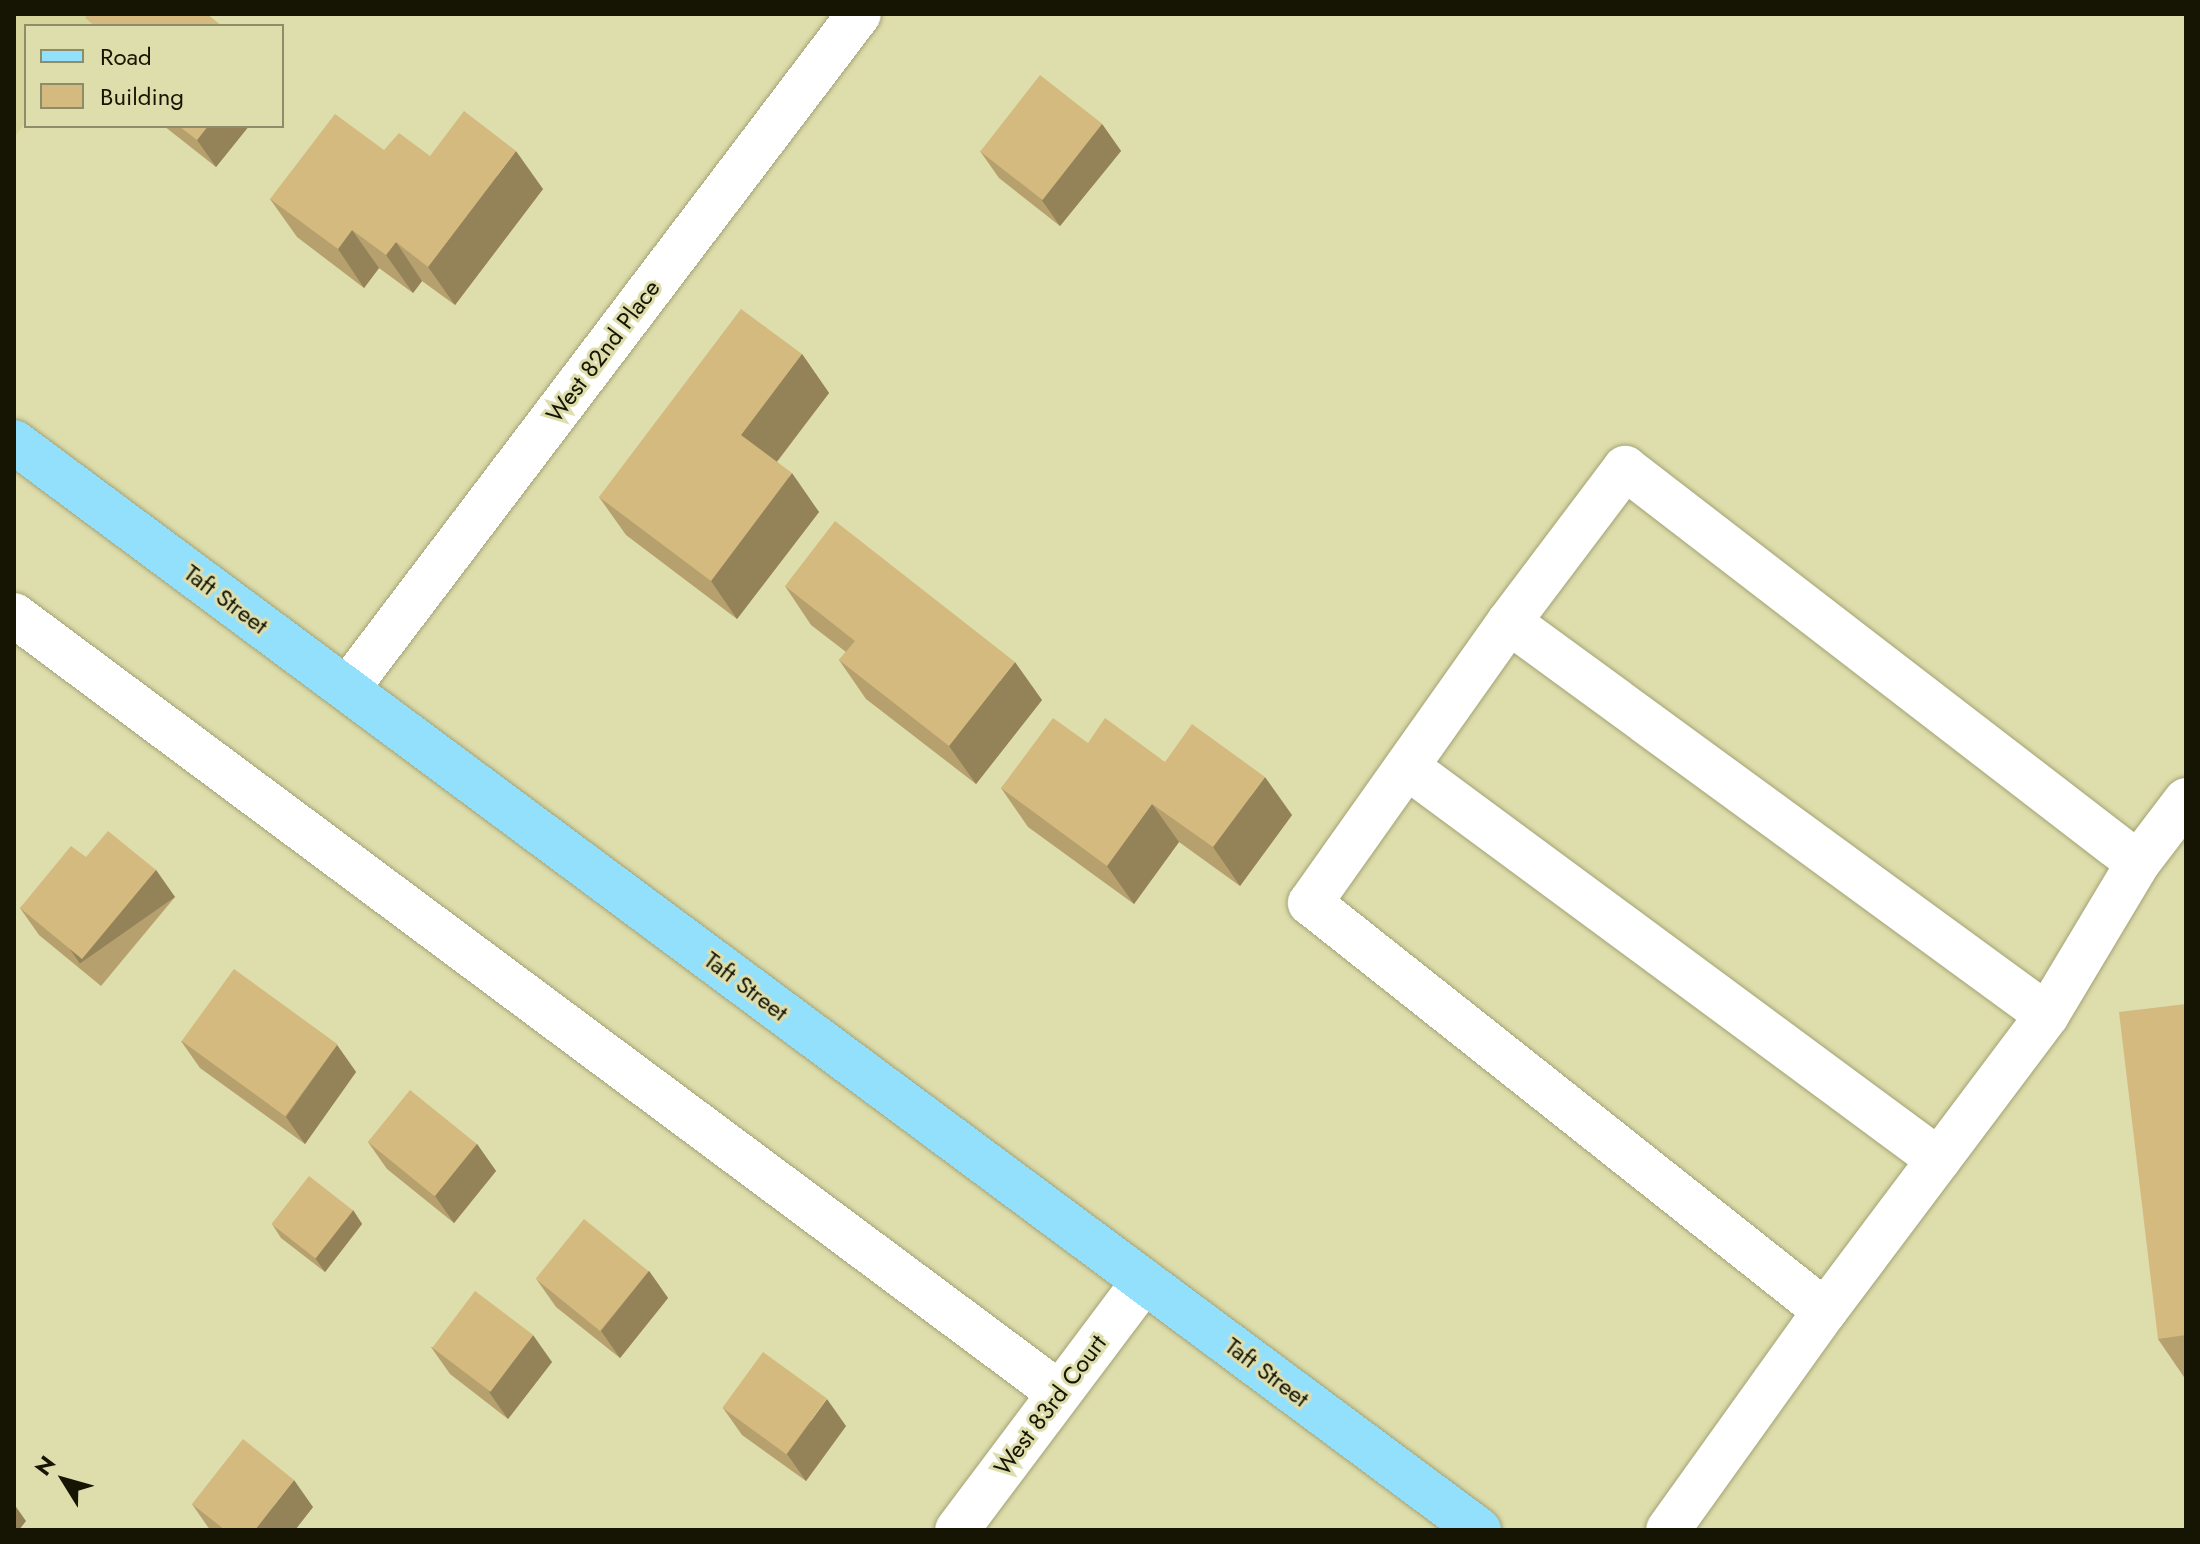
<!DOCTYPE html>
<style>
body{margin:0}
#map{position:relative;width:2200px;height:1544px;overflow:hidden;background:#deddac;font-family:Jost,sans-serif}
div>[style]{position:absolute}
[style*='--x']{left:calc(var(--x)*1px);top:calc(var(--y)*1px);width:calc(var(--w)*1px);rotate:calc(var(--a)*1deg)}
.built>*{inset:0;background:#d6d59c}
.roads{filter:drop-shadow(0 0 2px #a3a274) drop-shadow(0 0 2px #a3a274)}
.minor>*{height:44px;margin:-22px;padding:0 22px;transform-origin:22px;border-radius:22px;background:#fff}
.major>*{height:44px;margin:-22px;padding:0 22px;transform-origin:22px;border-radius:22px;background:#93e0fd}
.wall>*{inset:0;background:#b6a06d}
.shaded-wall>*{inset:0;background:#948259;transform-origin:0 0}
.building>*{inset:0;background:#d4ba7f;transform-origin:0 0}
span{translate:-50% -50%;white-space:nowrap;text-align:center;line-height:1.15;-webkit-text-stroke:6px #deddac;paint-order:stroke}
.street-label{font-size:24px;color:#161504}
.frame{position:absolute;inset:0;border:16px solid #161504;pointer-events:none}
.legend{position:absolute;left:24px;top:24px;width:260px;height:104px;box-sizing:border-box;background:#deddac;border:2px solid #8e8d69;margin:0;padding:10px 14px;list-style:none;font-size:24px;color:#161504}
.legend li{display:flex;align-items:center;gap:16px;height:40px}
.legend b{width:40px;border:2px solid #8e8d69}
.north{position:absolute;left:24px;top:1440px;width:80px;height:80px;-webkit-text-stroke:6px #deddac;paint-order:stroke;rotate:307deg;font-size:22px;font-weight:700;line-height:32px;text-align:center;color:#161504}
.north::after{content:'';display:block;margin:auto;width:28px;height:36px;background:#161504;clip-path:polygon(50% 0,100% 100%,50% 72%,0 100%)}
</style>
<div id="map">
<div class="built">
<div style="clip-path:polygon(14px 14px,105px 14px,96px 26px,26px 26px,26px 122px,14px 138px)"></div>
</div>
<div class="roads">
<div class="minor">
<div style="--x:14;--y:615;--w:1301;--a:36.66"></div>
<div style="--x:1509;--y:622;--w:666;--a:36.15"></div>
<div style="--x:347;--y:689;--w:847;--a:-52.82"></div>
<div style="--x:1407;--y:767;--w:661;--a:36.45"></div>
<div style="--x:1825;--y:1311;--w:370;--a:-53.1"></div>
<div style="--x:2047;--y:1015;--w:177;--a:-59.1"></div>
<div style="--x:957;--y:1530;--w:311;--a:-53.1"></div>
<div style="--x:1668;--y:1530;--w:269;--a:-54.4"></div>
<div style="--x:1825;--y:1311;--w:657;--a:-141.61"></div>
<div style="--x:1310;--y:903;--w:344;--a:-54.7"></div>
<div style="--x:1509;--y:622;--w:193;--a:-53"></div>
<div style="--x:1625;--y:468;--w:647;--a:37.6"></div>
<div style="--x:2138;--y:863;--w:79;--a:-52.7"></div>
</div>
<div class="major">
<div style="--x:14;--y:442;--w:1825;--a:36.6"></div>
</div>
</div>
<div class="wall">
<div style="clip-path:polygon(1102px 124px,1121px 151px,1060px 226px,999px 178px,980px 151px)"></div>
<div style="clip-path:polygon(164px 126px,249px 126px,216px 167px)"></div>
<div style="clip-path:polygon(384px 150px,430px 156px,543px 189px,455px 305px,422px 281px,413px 293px,379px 268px,364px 288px,297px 237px,270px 199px)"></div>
<div style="clip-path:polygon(802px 354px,829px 393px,777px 462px,819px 512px,737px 619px,626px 535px,599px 497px)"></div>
<div style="clip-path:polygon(785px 586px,1042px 700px,976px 784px,866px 699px,839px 660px,846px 652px,811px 625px)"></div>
<div style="clip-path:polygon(1088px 743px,1165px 762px,1292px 815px,1240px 886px,1179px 842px,1134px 904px,1028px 827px,1001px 788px)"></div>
<div style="clip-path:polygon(86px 857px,156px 870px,175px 897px,101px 986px,39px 935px,20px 908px)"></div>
<div style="clip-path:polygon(2186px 1004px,2186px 1380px,2158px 1339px)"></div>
<div style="clip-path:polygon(181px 1041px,337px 1045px,356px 1072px,305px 1144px,200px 1068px)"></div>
<div style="clip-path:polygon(368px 1142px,477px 1144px,496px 1171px,454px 1223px,387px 1169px)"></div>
<div style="clip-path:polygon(353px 1210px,362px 1224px,325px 1272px,281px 1238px,272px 1224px)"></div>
<div style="clip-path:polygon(649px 1271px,668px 1298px,620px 1358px,556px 1307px,537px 1280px)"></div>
<div style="clip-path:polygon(431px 1347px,552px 1362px,508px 1419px,450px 1374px)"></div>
<div style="clip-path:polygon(723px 1408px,846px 1426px,806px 1481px,742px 1435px)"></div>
<div style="clip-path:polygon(192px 1504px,313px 1507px,295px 1530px,210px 1530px)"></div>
</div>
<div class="shaded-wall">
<div style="clip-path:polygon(1102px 124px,1121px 151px,1060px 226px,1041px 199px)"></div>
<div style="clip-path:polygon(208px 126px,249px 126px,216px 167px,197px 140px)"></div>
<div style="clip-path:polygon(516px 151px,543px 189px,455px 305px,428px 267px)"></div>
<div style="clip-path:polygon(352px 230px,379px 268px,364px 288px,338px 249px)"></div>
<div style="clip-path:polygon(396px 242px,422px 281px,413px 293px,386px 255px)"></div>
<div style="clip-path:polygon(802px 354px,829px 393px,768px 473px,741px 435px)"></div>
<div style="clip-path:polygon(792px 473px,819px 512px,737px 619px,711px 581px)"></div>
<div style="clip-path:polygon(1015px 662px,1042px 700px,976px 784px,949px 746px)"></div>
<div style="clip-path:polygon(1265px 777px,1292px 815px,1240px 886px,1213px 847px)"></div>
<div style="clip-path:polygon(1152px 804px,1179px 842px,1134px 904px,1107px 866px)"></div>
<div style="left:156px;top:870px;width:33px;height:116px;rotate:55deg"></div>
<div style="clip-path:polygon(337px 1045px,356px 1072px,305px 1144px,286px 1117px)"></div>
<div style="clip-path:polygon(477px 1144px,496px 1171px,454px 1223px,435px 1196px)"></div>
<div style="clip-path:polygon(353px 1210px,362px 1224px,325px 1272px,315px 1258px)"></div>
<div style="clip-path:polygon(649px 1271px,668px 1298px,620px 1358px,601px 1331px)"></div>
<div style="clip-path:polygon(533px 1335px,552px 1362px,508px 1419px,489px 1392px)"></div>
<div style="clip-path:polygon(827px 1399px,846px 1426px,806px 1481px,787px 1454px)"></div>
<div style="clip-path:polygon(294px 1480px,313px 1507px,295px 1530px,255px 1530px)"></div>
<div style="clip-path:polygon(14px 1504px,26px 1521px,19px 1530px,14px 1530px)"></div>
</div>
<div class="building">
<div style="clip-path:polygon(88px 14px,207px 14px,222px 26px,95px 26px,85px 18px)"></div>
<div style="left:1040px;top:75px;width:79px;height:97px;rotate:38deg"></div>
<div style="clip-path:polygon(464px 111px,516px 151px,428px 267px,396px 242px,386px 255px,352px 230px,338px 249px,270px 199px,335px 114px,384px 150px,399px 133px,430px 156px)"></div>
<div style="clip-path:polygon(179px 126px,208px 126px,197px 140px)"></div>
<div style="clip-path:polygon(741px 309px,802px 354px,741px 435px,792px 473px,711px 581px,599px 497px)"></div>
<div style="clip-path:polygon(835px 521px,1015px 662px,949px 746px,839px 660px,855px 641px,785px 586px)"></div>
<div style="clip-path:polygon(1053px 718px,1088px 743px,1105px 718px,1165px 762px,1192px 724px,1265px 777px,1213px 847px,1152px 804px,1107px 866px,1001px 788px)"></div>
<div style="clip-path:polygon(108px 831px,156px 870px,82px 959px,20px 908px,71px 846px,86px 857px)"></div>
<div style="left:234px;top:969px;width:128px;height:89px;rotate:36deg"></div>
<div style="clip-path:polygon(2186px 1004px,2186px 1335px,2158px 1339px,2119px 1012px)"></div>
<div style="left:410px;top:1090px;width:86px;height:67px;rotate:39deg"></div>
<div style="left:309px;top:1176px;width:56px;height:61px;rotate:38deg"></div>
<div style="left:584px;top:1219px;width:83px;height:77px;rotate:39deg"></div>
<div style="left:475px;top:1291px;width:73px;height:71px;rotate:37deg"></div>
<div style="left:763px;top:1352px;width:79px;height:69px;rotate:36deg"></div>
<div style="clip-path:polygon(243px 1439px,294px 1480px,255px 1530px,225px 1530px,192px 1504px)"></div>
</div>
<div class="street-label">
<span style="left:603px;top:351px;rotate:-53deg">West 82nd Place</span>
<span style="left:226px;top:599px;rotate:37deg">Taft Street</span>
<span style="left:746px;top:986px;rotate:37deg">Taft Street</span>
<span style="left:1267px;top:1372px;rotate:37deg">Taft Street</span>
<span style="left:1050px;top:1405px;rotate:-53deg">West 83rd Court</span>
</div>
<div class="frame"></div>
<ul class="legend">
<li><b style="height:10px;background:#93e0fd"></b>Road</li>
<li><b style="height:22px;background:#d4ba7f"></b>Building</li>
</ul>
<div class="north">N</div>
</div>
